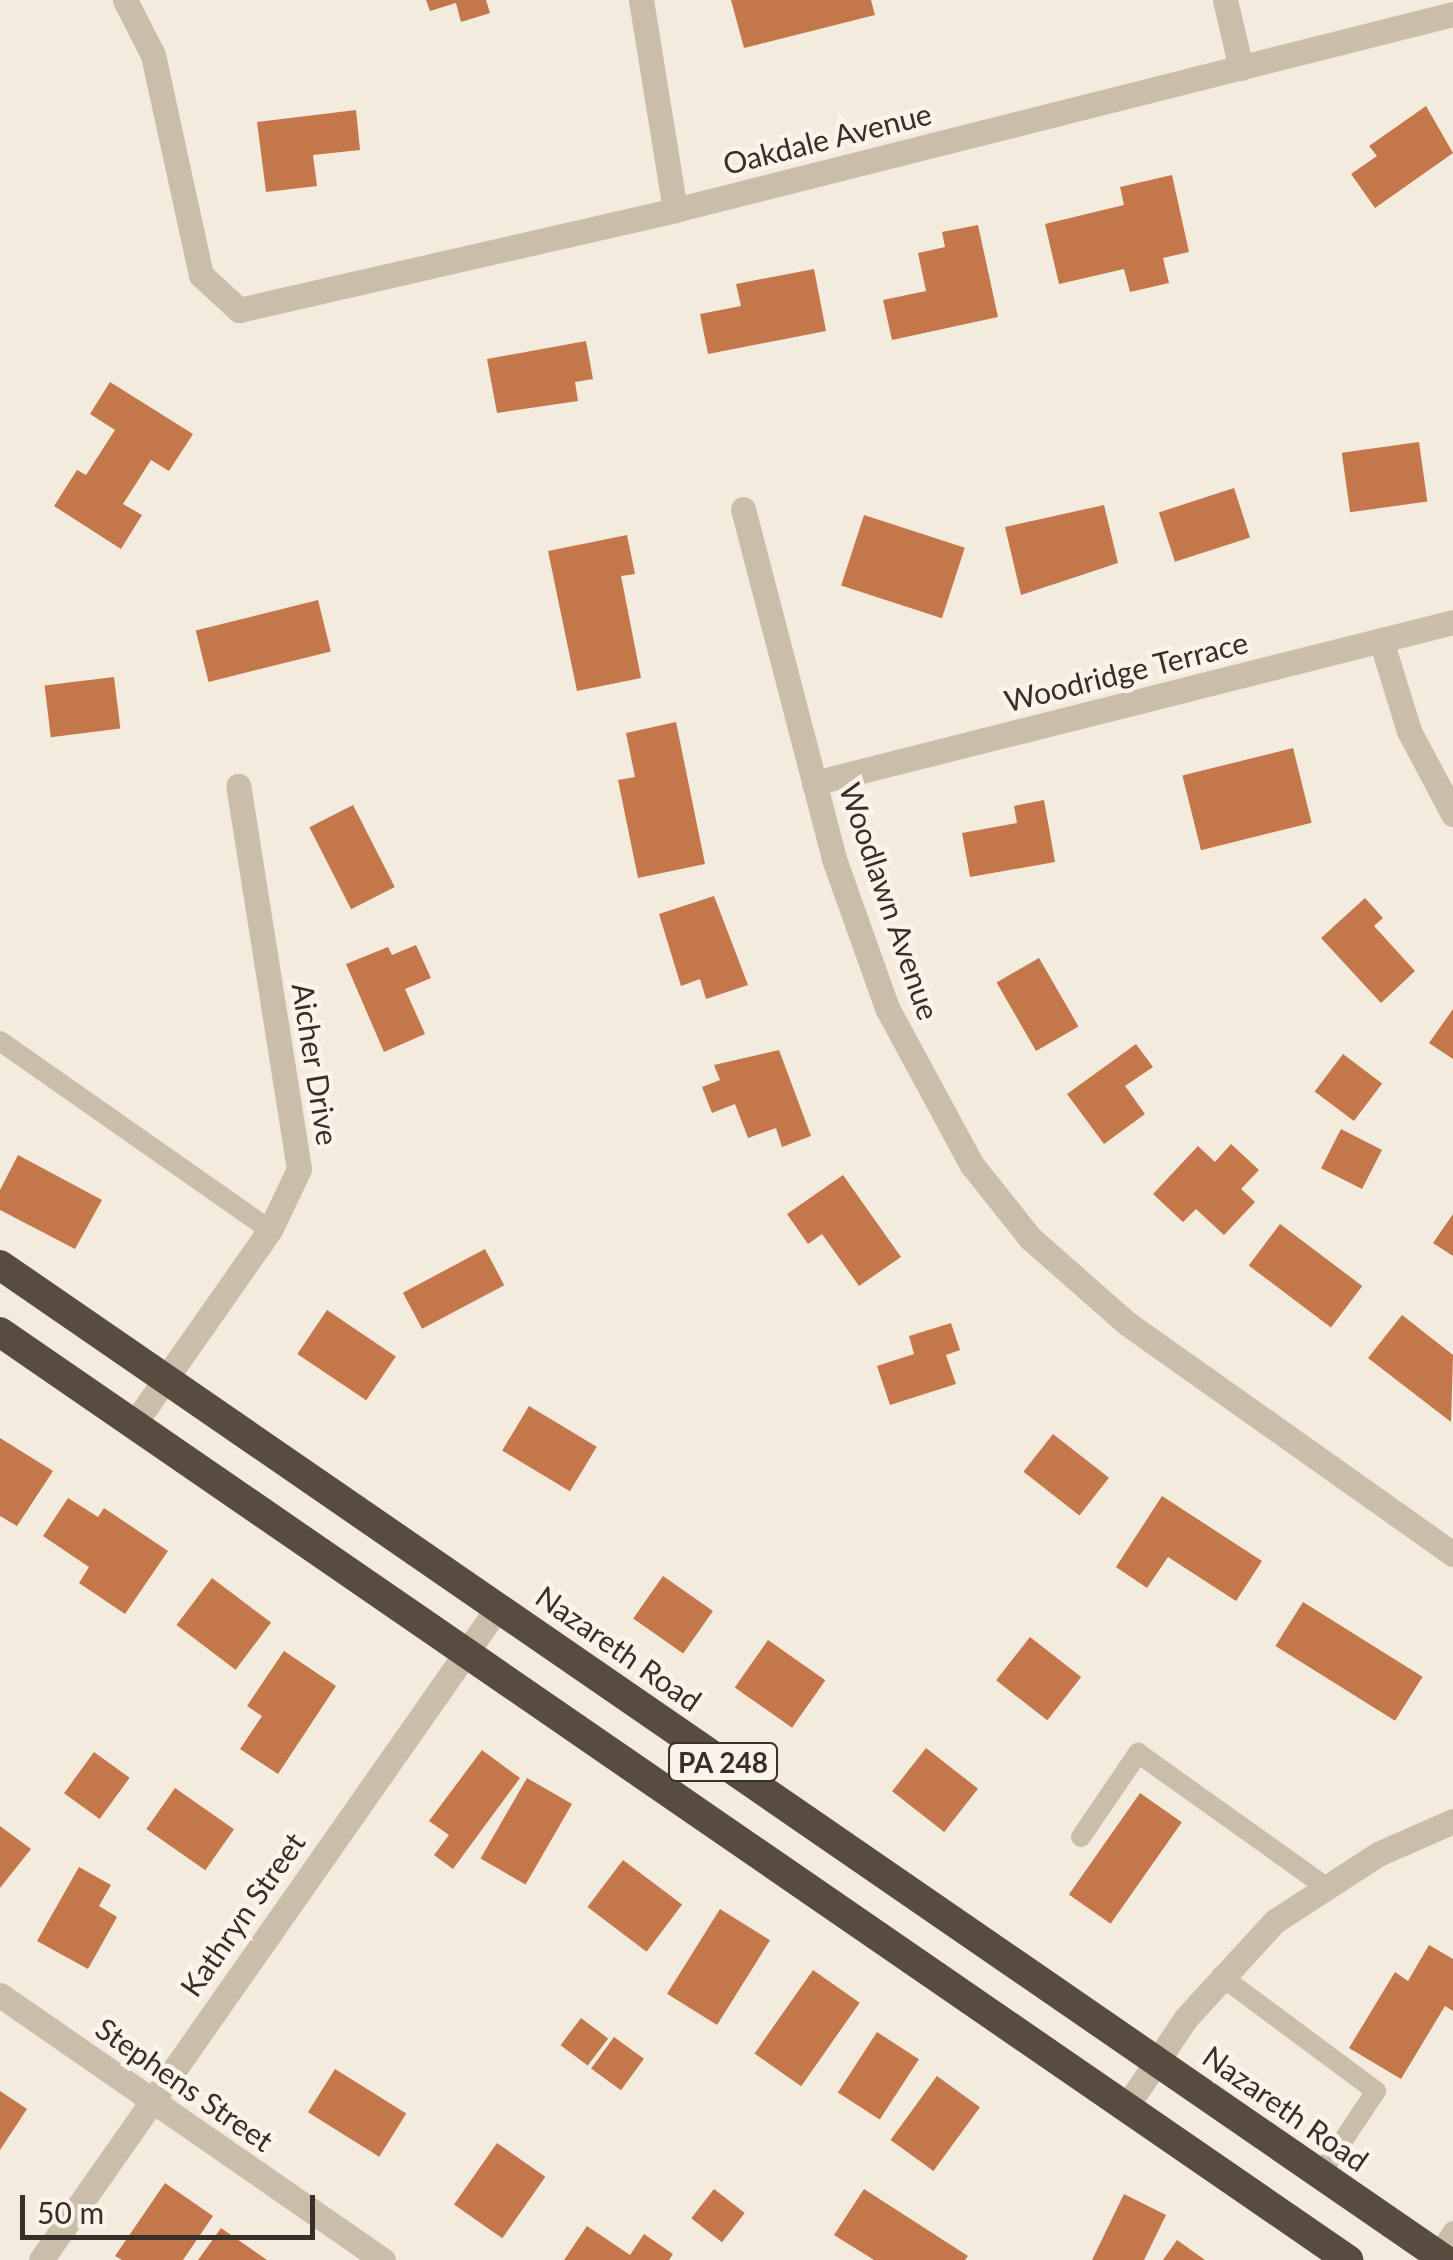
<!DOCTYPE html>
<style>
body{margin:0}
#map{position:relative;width:1453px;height:2260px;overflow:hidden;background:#f2ebde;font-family:Lato,sans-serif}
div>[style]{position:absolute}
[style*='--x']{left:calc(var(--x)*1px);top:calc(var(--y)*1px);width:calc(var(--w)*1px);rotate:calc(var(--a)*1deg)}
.building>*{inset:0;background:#c4774a;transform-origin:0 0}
.lane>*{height:20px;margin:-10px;padding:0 10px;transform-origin:10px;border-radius:10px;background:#cabda9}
.street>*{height:25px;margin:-12.5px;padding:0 12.5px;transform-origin:12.5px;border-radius:12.5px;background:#cabda9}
.highway>*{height:30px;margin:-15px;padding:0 15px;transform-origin:15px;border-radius:15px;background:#584b40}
span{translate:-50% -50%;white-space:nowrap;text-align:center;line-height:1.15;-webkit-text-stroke:9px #faf4ea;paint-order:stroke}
.shield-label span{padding:2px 8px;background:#faf4ea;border:2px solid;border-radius:8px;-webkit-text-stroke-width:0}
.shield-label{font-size:28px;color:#382f29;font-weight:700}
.street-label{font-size:30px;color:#382f29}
.scale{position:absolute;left:20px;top:2195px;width:295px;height:45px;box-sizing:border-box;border:5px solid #382f29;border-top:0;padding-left:12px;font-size:30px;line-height:35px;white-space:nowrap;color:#382f29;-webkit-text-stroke:8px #faf4ea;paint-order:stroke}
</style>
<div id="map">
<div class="building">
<div style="clip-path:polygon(426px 0,486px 0,490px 13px,461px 22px,456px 3px,430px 11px)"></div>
<div style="clip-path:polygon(731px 0,871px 0,875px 15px,744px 48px)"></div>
<div style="clip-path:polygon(1426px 106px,1453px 153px,1375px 208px,1351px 174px,1377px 156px,1369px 146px)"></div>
<div style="clip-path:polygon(356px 110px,360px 150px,313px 155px,317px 186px,266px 192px,257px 122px)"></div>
<div style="clip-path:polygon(1172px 175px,1189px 252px,1163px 258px,1169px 283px,1130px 292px,1124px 269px,1059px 284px,1045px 224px,1124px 205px,1120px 187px)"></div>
<div style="clip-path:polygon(978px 225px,998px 317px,892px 340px,883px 300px,926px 291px,918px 253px,945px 247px,942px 232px)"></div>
<div style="clip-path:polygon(814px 269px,826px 331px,708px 354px,700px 314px,741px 306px,736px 284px)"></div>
<div style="clip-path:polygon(586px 341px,593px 379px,575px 382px,578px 401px,497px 413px,487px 359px)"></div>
<div style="clip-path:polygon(110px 382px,193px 434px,169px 471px,151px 460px,123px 504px,142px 515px,121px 549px,54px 506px,77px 470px,86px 475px,115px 430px,90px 414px)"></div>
<div style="left:1419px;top:442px;width:60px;height:78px;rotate:82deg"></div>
<div style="left:1234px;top:488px;width:52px;height:79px;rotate:72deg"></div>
<div style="clip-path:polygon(1104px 505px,1118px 563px,1021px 595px,1005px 527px)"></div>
<div style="left:864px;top:515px;width:106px;height:74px;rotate:18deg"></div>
<div style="clip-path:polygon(627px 535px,635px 574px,621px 576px,641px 678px,577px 691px,548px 551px)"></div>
<div style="left:318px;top:600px;width:53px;height:126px;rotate:76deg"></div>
<div style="left:114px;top:677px;width:52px;height:70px;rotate:83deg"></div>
<div style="clip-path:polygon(676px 722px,705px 864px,638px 878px,618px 780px,635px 777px,626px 733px)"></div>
<div style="left:1293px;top:748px;width:77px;height:114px;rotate:76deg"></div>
<div style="clip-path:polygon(1044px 800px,1055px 862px,970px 877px,962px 833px,1017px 823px,1014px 806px)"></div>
<div style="left:353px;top:805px;width:92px;height:49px;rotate:63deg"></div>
<div style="clip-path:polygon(714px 896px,748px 985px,706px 999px,700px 979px,681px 986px,659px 914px)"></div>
<div style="clip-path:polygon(1365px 898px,1383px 918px,1374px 926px,1415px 971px,1381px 1003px,1321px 938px)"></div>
<div style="clip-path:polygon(416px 945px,431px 978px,405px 989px,425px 1034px,384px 1052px,346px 964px,388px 947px,392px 955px)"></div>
<div style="left:1039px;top:958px;width:79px;height:49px;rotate:60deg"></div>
<div style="clip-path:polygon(1453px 1009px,1453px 1059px,1429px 1043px)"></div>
<div style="clip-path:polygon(1136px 1044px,1153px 1067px,1125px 1086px,1145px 1114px,1104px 1144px,1067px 1094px)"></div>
<div style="clip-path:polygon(779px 1050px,811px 1136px,782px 1147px,776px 1128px,748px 1138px,735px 1104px,712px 1113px,702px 1087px,720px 1080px,714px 1065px)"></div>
<div style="left:1343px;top:1054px;width:49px;height:47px;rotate:37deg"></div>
<div style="left:1341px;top:1129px;width:46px;height:44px;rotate:27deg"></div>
<div style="clip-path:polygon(1231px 1144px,1259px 1170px,1241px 1189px,1255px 1202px,1224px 1235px,1196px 1209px,1183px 1222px,1153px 1194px,1198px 1146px,1215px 1162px)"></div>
<div style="clip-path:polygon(18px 1155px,102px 1200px,75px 1249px,0 1210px,0 1190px)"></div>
<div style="clip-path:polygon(843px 1175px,901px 1257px,859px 1286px,822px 1234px,808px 1244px,787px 1214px)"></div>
<div style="clip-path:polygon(1453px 1214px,1453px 1256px,1433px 1243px)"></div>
<div style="left:1280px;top:1224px;width:103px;height:52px;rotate:37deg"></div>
<div style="left:485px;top:1249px;width:41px;height:93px;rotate:62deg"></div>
<div style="left:327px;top:1310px;width:83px;height:53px;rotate:34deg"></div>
<div style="clip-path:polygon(1402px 1315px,1453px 1355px,1451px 1422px,1368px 1358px)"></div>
<div style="clip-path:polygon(951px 1323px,960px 1350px,946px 1355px,956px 1384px,890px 1405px,877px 1366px,914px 1354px,909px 1336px)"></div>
<div style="left:529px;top:1406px;width:79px;height:52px;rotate:31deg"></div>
<div style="left:1053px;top:1434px;width:71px;height:48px;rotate:38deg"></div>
<div style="clip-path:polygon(0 1438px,53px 1471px,17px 1526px,0 1516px)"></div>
<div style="clip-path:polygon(1162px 1496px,1262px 1561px,1236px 1601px,1168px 1557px,1147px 1588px,1116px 1567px)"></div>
<div style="clip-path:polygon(68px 1498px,98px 1517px,104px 1508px,168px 1551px,125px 1614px,79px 1583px,89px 1567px,43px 1536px)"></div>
<div style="left:663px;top:1576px;width:61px;height:52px;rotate:35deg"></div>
<div style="left:212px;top:1578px;width:74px;height:59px;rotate:37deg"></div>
<div style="left:1303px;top:1602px;width:141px;height:52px;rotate:32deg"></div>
<div style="left:1030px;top:1637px;width:65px;height:55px;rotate:38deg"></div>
<div style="left:768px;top:1640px;width:70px;height:58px;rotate:35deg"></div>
<div style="clip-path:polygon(284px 1651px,336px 1686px,278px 1774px,240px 1749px,262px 1716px,247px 1706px)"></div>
<div style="left:926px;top:1748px;width:66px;height:55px;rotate:38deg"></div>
<div style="clip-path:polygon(482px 1750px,520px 1778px,453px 1869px,434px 1855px,449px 1835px,429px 1821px)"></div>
<div style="left:94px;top:1752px;width:44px;height:51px;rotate:36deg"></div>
<div style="left:527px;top:1778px;width:52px;height:93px;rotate:30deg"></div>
<div style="left:175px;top:1788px;width:72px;height:50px;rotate:35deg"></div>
<div style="left:1140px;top:1793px;width:51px;height:124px;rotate:35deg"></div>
<div style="clip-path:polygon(0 1826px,31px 1849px,0 1888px)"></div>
<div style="left:623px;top:1860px;width:74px;height:59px;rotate:37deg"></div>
<div style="clip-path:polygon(79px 1867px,111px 1885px,99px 1906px,117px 1917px,88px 1969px,37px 1941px)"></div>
<div style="left:720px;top:1909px;width:59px;height:100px;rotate:32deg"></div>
<div style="clip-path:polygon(1429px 1945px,1453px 1959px,1453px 2011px,1445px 2006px,1401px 2079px,1349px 2048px,1395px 1972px,1408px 1981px)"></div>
<div style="left:813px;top:1970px;width:57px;height:102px;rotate:35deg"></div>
<div style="left:581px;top:2018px;width:34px;height:34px;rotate:37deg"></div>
<div style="left:877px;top:2032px;width:50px;height:72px;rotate:33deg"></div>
<div style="left:614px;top:2037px;width:37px;height:39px;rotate:36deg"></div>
<div style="left:335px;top:2069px;width:84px;height:51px;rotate:32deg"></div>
<div style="left:937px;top:2076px;width:53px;height:79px;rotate:36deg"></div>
<div style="clip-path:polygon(0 2091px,27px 2109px,0 2150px)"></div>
<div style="left:497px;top:2143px;width:59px;height:75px;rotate:35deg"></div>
<div style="clip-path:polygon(165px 2183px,213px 2216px,183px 2260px,122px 2260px,115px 2256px)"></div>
<div style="left:714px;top:2189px;width:39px;height:37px;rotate:38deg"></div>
<div style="clip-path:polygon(864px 2189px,968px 2256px,965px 2260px,874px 2260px,834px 2235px)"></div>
<div style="clip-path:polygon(1124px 2194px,1166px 2215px,1144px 2260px,1092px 2260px)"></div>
<div style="clip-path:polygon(587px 2226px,630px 2255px,644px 2234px,673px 2254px,669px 2260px,564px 2260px)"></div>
<div style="clip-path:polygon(221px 2228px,267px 2260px,198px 2260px)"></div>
<div style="clip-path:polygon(1177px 2240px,1205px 2260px,1163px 2260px)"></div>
</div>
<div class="lane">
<div style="--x:0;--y:1041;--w:330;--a:35"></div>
<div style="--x:1081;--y:1837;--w:102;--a:-55.8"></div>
<div style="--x:1138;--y:1753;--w:231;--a:35.5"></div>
<div style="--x:1221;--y:1976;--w:193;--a:36.6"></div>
<div style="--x:1376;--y:2091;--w:101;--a:123.7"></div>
<div style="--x:1437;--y:2255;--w:29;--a:-56"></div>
</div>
<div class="street">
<div style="--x:125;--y:0;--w:62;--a:63"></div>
<div style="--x:153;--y:55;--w:225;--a:77.7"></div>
<div style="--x:201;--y:275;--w:52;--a:42.6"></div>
<div style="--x:239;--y:310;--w:447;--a:-12.9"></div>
<div style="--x:675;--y:210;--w:802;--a:-14.14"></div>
<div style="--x:641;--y:0;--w:213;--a:80.8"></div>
<div style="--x:1225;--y:0;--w:70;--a:76.8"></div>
<div style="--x:743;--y:509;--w:362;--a:75.4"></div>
<div style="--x:834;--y:859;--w:158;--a:70.4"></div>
<div style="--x:887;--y:1008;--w:179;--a:61.6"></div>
<div style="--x:972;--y:1165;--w:93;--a:51.5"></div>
<div style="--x:1030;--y:1238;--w:130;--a:41.3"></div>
<div style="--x:1128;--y:1324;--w:398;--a:35.3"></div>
<div style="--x:1381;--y:640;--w:95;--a:72.9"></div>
<div style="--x:1409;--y:731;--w:94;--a:62.1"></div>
<div style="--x:814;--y:783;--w:659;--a:-14.14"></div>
<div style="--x:134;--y:1424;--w:237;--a:-55"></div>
<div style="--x:270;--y:1230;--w:68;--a:-64.6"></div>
<div style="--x:299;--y:1169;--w:388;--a:-99"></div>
<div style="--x:0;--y:1995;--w:466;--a:34.7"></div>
<div style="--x:1126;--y:2107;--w:107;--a:-56"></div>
<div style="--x:1186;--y:2018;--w:132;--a:-47.5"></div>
<div style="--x:1275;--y:1921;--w:123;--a:-33"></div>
<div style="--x:1378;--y:1854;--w:82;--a:-23.7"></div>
<div style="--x:41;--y:2260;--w:797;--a:-55.01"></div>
</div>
<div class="highway">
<div style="--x:0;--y:1265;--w:1754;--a:34.55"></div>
<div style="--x:0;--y:1332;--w:1637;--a:34.54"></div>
</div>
<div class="shield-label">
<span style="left:723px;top:1762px">PA 248</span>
</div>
<div class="street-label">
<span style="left:827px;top:138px;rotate:-14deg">Oakdale Avenue</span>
<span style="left:1126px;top:671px;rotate:-14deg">Woodridge Terrace</span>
<span style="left:890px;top:901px;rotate:71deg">Woodlawn Avenue</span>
<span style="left:316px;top:1064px;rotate:81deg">Aicher Drive</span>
<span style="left:619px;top:1648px;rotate:35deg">Nazareth Road</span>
<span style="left:242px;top:1914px;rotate:-55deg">Kathryn Street</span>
<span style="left:185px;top:2084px;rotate:35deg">Stephens Street</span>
<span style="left:1286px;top:2108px;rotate:35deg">Nazareth Road</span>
</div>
<div class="scale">50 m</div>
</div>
